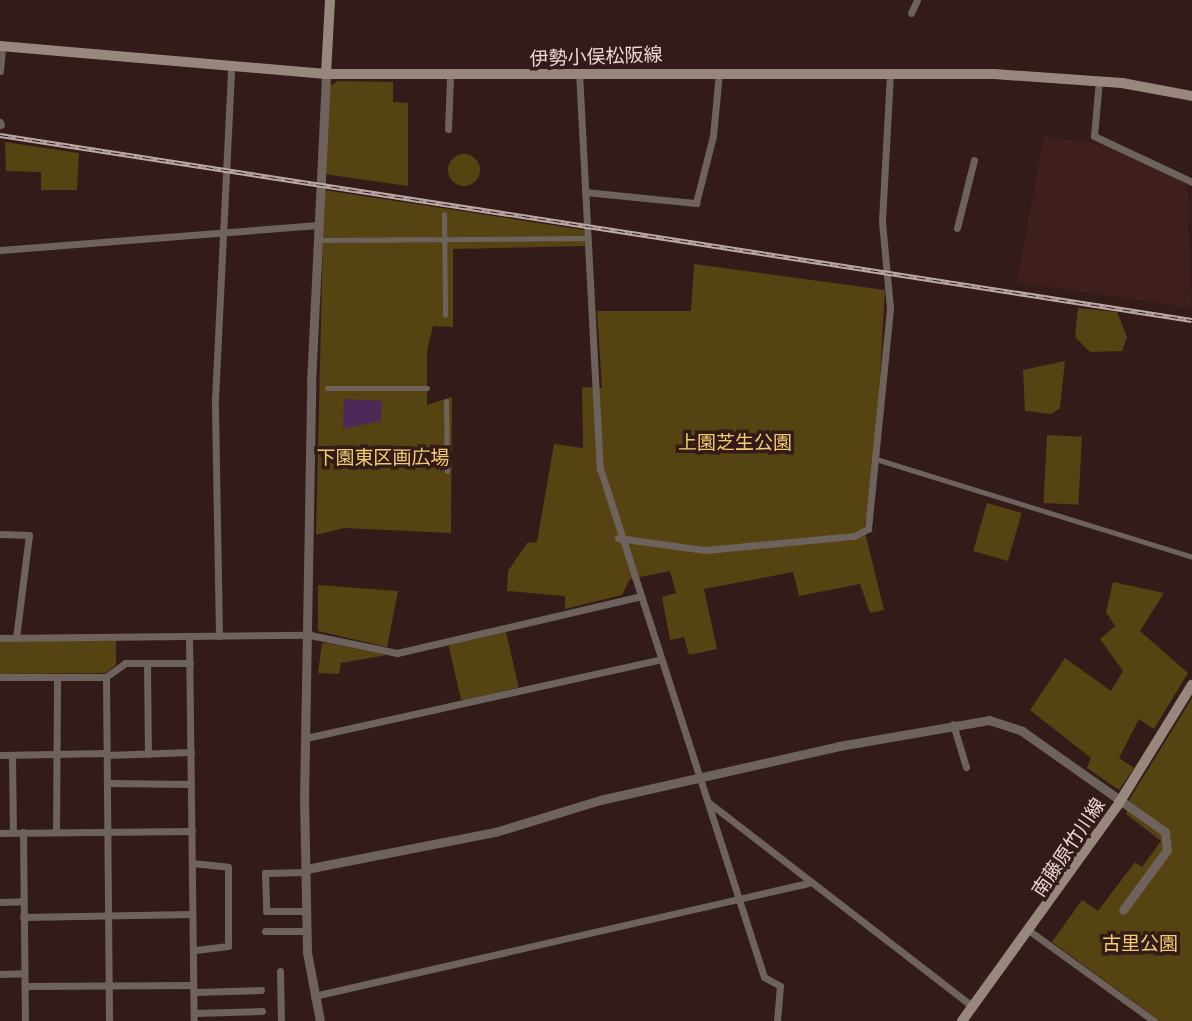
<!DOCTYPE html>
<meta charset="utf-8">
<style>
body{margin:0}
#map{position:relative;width:1192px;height:1021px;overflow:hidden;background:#321b19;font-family:Commissioner,"Noto Sans JP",sans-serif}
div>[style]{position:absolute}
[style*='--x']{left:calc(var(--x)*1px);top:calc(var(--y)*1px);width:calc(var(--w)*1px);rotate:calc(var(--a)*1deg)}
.built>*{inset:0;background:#3e1f1e}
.green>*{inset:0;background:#554312;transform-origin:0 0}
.round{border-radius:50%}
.water>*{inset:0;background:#4e2856}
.pedestrian>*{height:5px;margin:-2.5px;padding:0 2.5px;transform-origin:2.5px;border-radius:2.5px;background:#6d635c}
.minor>*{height:7px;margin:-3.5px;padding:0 3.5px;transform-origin:3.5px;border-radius:3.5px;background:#6d635c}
.tertiary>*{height:9px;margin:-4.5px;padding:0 4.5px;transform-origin:4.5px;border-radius:4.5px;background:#6d635c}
.secondary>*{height:10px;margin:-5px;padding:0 5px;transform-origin:5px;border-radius:5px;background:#98877c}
.rail>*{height:5px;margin-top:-2.5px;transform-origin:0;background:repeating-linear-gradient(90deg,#321b19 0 8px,#bba9a7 0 16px);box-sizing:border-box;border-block:2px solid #bba9a7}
span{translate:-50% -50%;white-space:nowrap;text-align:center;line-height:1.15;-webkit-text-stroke:7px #321b19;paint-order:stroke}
.street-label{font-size:19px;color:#ead9d8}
.park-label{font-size:19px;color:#f2cc70}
</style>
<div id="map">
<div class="built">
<div style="clip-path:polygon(1044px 136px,1112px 146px,1187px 183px,1192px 308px,1017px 282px)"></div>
</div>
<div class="green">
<div style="clip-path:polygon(338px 81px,393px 82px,393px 102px,408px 103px,408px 186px,324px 174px,327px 88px)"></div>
<div style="clip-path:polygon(5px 142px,79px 153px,77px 190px,41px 190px,41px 172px,6px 171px)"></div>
<div class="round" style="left:448px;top:154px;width:32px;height:32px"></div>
<div style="clip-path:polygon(324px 190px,584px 230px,585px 246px,453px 249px,453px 327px,433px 326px,427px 351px,427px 405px,452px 397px,451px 533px,344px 528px,316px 535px)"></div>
<div style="clip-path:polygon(694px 264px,885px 290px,874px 481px,864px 528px,884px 610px,870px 613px,860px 584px,799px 596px,793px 572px,704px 589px,717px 649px,689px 655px,684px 637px,670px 640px,662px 597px,676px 593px,670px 571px,630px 579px,622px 595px,565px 609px,565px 596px,507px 591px,508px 571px,527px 543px,537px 542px,554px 444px,583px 448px,582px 387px,602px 388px,597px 311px,691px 311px)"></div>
<div style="clip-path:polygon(1078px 308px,1117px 312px,1127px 337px,1122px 351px,1090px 352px,1075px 337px)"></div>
<div style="clip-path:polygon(1065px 361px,1060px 408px,1051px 414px,1025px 411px,1023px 370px)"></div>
<div style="left:1047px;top:435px;width:35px;height:68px;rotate:3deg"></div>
<div style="left:987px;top:503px;width:36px;height:50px;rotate:16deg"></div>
<div style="clip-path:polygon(1113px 582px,1164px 593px,1140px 631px,1188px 673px,1154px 729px,1139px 719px,1119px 758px,1134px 768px,1119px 790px,1087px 768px,1091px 758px,1030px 710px,1065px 658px,1111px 691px,1123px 671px,1100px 639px,1115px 626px,1106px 612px)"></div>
<div style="clip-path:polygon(318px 585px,398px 591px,387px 647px,318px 631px)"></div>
<div style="left:506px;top:632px;width:57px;height:59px;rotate:77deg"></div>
<div style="clip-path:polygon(0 641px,116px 641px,116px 665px,106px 673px,0 674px)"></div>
<div style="clip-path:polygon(322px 643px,327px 643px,387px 655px,341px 663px,339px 674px,318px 673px)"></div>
<div style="clip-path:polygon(1192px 698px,1192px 1021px,1160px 1021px,1052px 942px,1082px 900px,1098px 911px,1135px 862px,1142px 867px,1161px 841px,1126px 814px,1129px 800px)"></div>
</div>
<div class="water">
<div style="clip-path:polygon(344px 399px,382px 401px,381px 421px,343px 429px)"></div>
</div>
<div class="pedestrian">
<div style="--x:444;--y:214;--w:101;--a:89.4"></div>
<div style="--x:317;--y:240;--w:270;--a:-0.4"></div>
<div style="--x:327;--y:388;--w:100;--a:0"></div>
<div style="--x:446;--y:401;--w:70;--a:89.2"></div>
<div style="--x:879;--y:460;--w:328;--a:17.2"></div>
</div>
<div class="minor">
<div style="--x:911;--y:13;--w:14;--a:-65"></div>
<div style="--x:0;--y:71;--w:25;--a:-85"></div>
<div style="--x:579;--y:72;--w:397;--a:87"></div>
<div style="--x:600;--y:468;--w:535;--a:72.14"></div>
<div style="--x:764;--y:977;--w:18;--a:29"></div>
<div style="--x:780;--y:986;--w:35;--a:95"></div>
<div style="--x:1099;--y:80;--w:56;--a:95.1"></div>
<div style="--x:1094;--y:136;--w:108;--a:25.1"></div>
<div style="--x:0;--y:122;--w:3;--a:72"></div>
<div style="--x:448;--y:129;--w:51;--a:-87.8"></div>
<div style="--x:585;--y:192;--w:112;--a:5.7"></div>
<div style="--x:696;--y:203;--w:69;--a:-75.8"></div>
<div style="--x:713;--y:136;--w:64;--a:-84.6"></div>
<div style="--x:957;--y:228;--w:70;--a:-76"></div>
<div style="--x:0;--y:250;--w:319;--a:-4.5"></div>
<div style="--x:0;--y:534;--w:29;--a:2"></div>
<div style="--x:29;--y:535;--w:104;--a:97.2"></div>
<div style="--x:618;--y:538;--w:88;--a:7.9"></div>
<div style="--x:705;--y:550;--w:150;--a:-5.4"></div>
<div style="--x:854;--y:536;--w:16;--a:-27"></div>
<div style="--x:868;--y:529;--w:222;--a:-84.3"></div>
<div style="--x:890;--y:308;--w:87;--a:-95.3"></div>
<div style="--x:882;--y:221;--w:149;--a:-86.9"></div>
<div style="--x:189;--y:636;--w:385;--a:89.3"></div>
<div style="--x:219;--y:636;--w:237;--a:-91"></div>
<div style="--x:215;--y:399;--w:329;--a:-87.2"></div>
<div style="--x:0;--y:638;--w:310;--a:-0.6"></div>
<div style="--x:310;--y:635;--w:89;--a:11.7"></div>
<div style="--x:397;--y:653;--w:247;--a:-13.1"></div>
<div style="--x:147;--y:663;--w:91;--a:89.4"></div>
<div style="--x:0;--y:677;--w:106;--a:0"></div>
<div style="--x:106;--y:677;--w:24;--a:-36"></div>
<div style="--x:125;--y:663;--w:65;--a:0"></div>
<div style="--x:106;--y:677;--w:344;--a:89.5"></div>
<div style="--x:953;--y:724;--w:45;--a:73.2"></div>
<div style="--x:306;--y:738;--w:362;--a:-12.5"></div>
<div style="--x:0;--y:755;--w:107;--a:-1.1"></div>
<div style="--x:12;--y:755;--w:77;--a:89.3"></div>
<div style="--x:107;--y:755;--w:84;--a:-2"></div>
<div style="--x:108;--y:783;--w:83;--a:0.7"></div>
<div style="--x:708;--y:802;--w:335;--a:37.7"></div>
<div style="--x:23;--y:832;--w:189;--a:89.4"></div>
<div style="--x:56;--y:832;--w:155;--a:-89.6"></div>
<div style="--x:0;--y:833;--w:192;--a:-0.6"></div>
<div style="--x:192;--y:863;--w:36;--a:6"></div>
<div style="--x:228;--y:867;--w:79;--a:90"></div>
<div style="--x:228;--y:946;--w:35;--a:173"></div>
<div style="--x:306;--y:872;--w:41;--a:178.6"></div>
<div style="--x:265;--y:873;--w:38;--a:88"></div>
<div style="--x:266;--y:911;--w:40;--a:0"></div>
<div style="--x:0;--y:902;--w:23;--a:-2"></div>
<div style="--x:23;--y:917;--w:169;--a:-1"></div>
<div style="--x:265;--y:931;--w:41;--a:0"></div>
<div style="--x:1031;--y:932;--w:152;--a:35.9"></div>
<div style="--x:280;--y:971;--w:50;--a:88.9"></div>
<div style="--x:0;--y:974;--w:24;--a:-2"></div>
<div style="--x:25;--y:986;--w:168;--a:-0.3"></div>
<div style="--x:194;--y:992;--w:67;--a:-1.7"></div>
<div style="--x:314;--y:996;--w:507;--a:-12.88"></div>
<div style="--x:194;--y:1013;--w:68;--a:-1.7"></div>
</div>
<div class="tertiary">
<div style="--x:306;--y:869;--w:193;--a:-11.1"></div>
<div style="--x:495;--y:832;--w:110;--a:-16.9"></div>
<div style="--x:600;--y:800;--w:245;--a:-12.7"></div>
<div style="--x:839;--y:746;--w:152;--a:-9.8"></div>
<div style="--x:989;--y:720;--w:35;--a:18"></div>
<div style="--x:1022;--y:731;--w:175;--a:35.2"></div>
<div style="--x:1165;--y:832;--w:18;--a:84"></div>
<div style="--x:1167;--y:850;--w:74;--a:126.3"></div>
<div style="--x:320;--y:1021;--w:70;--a:-100.7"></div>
<div style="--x:307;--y:952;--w:151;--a:-91.1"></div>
<div style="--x:304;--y:801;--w:418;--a:-89"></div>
<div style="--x:311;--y:383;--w:309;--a:-87.2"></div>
</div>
<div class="secondary">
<div style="--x:0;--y:46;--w:327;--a:4.9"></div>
<div style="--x:326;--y:74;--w:668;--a:0"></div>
<div style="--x:994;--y:74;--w:128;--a:4"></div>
<div style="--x:1122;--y:83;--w:71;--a:10.5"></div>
<div style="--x:326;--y:74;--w:74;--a:-86.9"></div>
<div style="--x:962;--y:1021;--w:269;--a:-54.2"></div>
<div style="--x:1119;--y:803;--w:139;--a:-58.3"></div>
</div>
<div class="rail">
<div style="--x:0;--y:135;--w:1206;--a:8.82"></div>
</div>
<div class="street-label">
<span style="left:596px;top:56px;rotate:-2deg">伊勢小俣松阪線</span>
<span style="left:1068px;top:847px;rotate:-56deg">南藤原竹川線</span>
</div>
<div class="park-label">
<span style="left:735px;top:442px">上園芝生公園</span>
<span style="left:383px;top:457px">下園東区画広場</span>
<span style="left:1140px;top:943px">古里公園</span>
</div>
</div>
